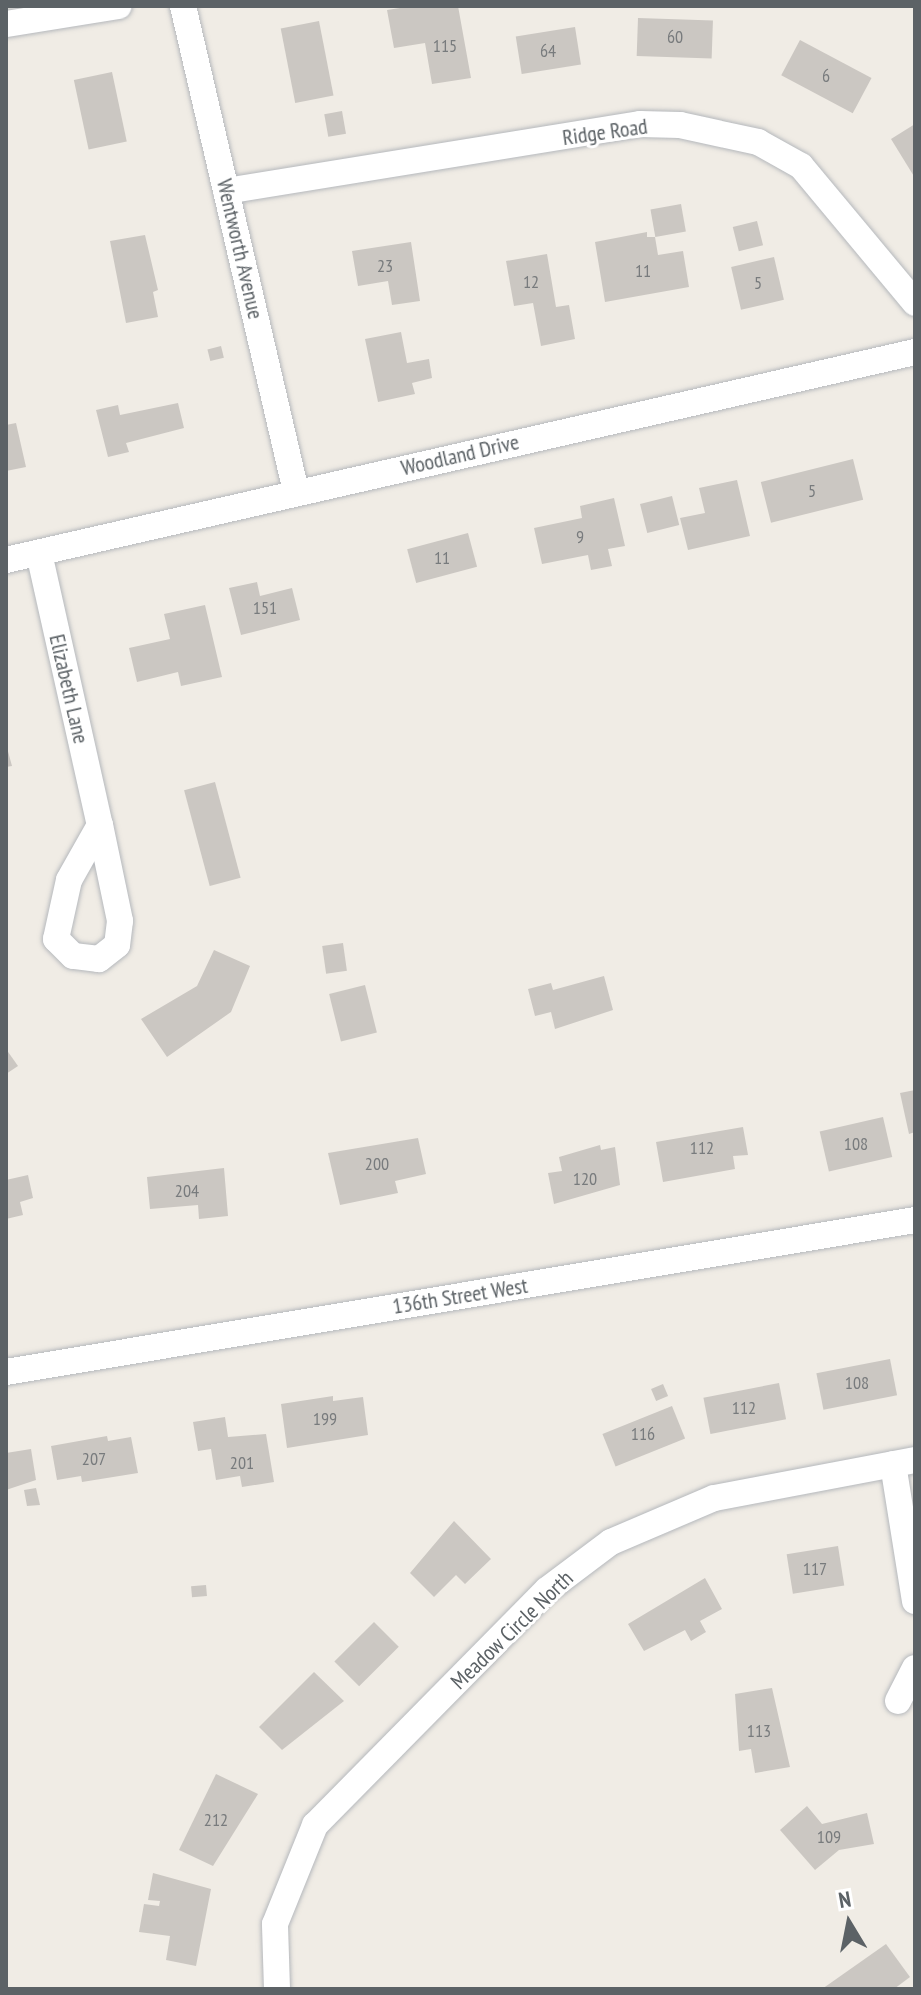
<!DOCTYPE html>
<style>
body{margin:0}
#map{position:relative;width:921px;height:1995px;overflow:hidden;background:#f0ece5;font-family:"PT Sans Narrow",sans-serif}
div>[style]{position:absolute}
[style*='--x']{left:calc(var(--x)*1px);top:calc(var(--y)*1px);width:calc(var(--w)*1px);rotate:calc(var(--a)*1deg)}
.building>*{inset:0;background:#cbc7c2;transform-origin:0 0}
.roads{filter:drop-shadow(0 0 2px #b5b8bc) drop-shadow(0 0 2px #b5b8bc)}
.minor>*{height:26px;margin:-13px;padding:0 13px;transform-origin:13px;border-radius:13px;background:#fff}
span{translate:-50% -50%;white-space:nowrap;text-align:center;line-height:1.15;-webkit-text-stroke:6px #fff;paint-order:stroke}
.number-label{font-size:18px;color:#787b7d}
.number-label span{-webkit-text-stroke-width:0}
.street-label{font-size:22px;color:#5c6266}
.frame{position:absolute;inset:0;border:8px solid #5c6266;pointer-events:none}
.north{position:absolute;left:809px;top:1883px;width:80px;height:80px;-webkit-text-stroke:6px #fff;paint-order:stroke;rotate:350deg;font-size:22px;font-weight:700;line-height:32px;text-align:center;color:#5c6266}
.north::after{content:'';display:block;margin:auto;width:28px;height:36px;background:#5c6266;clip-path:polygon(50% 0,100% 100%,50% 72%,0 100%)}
</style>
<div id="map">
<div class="building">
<div style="clip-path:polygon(413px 6px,458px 6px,471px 78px,432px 84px,425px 43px,394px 48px,387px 10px)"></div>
<div style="left:638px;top:18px;width:75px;height:38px;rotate:2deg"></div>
<div style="left:319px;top:21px;width:76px;height:39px;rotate:79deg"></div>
<div style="left:575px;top:27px;width:38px;height:60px;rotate:81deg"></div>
<div style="left:800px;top:40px;width:81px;height:40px;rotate:28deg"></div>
<div style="left:112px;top:72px;width:71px;height:39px;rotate:78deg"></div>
<div style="left:342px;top:111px;width:23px;height:18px;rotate:80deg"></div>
<div style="clip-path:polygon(915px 124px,915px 178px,891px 139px)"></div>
<div style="left:681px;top:204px;width:28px;height:31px;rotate:80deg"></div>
<div style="left:757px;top:221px;width:25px;height:25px;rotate:76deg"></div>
<div style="clip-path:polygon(647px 232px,647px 237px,655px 237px,658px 255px,683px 251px,689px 287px,605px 302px,595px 242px)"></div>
<div style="clip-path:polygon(145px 235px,158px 290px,153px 292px,158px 317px,126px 323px,110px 241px)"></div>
<div style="clip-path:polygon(411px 242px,420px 301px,392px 305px,388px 281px,358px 286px,352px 251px)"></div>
<div style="clip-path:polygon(547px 254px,556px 307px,569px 305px,575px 339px,541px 346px,533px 303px,514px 306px,506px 261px)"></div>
<div style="left:774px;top:257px;width:44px;height:44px;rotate:77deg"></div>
<div style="clip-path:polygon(401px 332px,407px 363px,429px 359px,432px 378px,412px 383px,415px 394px,378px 402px,365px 339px)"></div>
<div style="left:221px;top:346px;width:12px;height:14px;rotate:76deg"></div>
<div style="clip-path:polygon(178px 403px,184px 428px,126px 443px,129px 452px,108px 457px,96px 410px,118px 405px,120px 415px)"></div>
<div style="clip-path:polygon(16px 423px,26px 467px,6px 471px,6px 425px)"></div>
<div style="left:853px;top:459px;width:42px;height:95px;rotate:76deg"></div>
<div style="clip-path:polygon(737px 480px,750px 536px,688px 550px,680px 518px,705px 513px,699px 488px)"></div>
<div style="left:672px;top:496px;width:30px;height:33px;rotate:76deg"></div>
<div style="clip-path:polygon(614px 498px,625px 546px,608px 549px,612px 566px,591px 570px,588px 555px,542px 564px,534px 528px,582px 518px,580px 506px)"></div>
<div style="left:468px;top:533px;width:35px;height:63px;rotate:75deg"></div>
<div style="clip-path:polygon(257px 582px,260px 596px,292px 588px,300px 620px,241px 635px,229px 588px)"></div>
<div style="clip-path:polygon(205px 605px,222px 677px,181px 686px,178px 672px,137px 682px,129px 648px,170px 639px,164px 614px)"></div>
<div style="clip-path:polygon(6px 744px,12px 766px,6px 767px)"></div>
<div style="left:215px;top:782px;width:99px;height:32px;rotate:75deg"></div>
<div style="left:343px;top:943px;width:28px;height:21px;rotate:82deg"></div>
<div style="clip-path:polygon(214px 950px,250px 966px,231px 1012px,167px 1057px,141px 1019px,197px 986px)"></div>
<div style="clip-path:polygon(604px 976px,613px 1010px,555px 1029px,551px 1012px,535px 1016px,528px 989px,551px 983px,553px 990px)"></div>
<div style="left:365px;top:985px;width:49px;height:37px;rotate:76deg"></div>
<div style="clip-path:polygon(6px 1049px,18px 1066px,6px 1074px)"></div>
<div style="clip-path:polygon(915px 1090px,915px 1132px,909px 1134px,900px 1093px)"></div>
<div style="left:883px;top:1117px;width:41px;height:65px;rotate:77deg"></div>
<div style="clip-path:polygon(743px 1127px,748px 1155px,733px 1156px,735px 1169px,663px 1182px,656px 1142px)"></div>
<div style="clip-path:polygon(418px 1138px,426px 1174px,395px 1181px,398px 1193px,340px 1205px,328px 1153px)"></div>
<div style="clip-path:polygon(600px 1145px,601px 1150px,615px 1147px,620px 1185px,554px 1204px,548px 1173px,562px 1171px,559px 1157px)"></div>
<div style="clip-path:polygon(224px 1168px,228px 1216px,199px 1219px,198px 1205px,150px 1209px,147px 1177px)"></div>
<div style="clip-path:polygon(28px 1175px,33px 1198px,20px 1202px,23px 1215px,6px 1219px,6px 1180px)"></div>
<div style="left:890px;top:1359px;width:37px;height:75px;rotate:79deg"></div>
<div style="left:779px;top:1383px;width:37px;height:77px;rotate:79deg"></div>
<div style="left:663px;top:1384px;width:13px;height:13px;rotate:67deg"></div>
<div style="clip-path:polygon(333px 1396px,333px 1401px,363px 1397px,368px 1435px,287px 1448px,281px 1404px)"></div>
<div style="left:672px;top:1406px;width:35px;height:75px;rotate:68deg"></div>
<div style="clip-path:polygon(225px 1417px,228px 1437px,266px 1434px,274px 1482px,242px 1487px,240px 1476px,216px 1480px,211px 1449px,198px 1451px,193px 1422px)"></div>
<div style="clip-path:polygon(107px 1436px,108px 1441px,131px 1437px,138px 1473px,82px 1482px,81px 1476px,57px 1480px,51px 1446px)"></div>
<div style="clip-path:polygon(31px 1449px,36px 1480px,6px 1490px,6px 1453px)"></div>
<div style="clip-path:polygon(36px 1488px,40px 1505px,27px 1506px,24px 1490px)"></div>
<div style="clip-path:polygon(454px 1521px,491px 1559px,465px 1584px,456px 1575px,434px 1597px,410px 1573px)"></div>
<div style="left:838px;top:1546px;width:40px;height:52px;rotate:81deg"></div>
<div style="clip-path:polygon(705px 1578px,722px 1609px,700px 1621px,706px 1632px,691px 1641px,685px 1630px,644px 1651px,628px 1624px)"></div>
<div style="left:206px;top:1585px;width:11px;height:15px;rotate:85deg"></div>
<div style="left:374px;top:1622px;width:35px;height:56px;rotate:45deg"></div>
<div style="clip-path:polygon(314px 1672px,344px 1701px,282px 1750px,259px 1727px)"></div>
<div style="clip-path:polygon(772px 1688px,790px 1767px,755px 1773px,751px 1749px,739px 1751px,735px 1694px)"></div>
<div style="clip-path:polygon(216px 1774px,258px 1794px,213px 1866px,179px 1850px)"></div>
<div style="clip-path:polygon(807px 1806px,822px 1824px,867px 1813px,874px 1844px,839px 1850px,815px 1870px,780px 1830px)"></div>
<div style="clip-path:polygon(153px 1873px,211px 1889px,196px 1966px,166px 1960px,170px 1936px,139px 1932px,144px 1904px,159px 1906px,160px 1901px,148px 1900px)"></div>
<div style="clip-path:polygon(886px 1944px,910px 1977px,894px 1989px,822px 1989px)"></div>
</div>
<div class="roads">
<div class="minor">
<div style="--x:183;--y:6;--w:500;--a:76.9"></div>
<div style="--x:6;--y:24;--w:114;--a:-9.1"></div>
<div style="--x:226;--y:191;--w:419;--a:-9.2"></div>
<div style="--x:640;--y:124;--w:40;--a:1.4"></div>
<div style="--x:680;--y:125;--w:80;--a:12.3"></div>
<div style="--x:758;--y:142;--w:49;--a:29.2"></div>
<div style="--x:801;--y:166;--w:178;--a:50.2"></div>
<div style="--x:39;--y:553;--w:279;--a:77.4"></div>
<div style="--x:100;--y:825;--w:98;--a:78.2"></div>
<div style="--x:120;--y:921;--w:24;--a:97"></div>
<div style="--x:117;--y:945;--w:23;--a:142"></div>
<div style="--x:99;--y:959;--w:26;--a:-173"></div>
<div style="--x:73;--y:956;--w:24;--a:-135"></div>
<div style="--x:56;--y:939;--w:60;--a:-77.6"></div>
<div style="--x:69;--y:880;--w:63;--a:-60.6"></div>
<div style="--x:6;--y:560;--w:932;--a:-12.89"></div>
<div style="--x:6;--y:1372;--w:922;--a:-9.49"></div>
<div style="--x:893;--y:1464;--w:139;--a:80.9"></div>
<div style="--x:898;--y:1701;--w:37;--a:-63"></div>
<div style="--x:277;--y:1989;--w:65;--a:-91.8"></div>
<div style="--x:275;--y:1924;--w:107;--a:-68"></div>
<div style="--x:315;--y:1825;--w:330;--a:-45.4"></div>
<div style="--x:547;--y:1590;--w:80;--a:-36.9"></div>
<div style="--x:611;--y:1542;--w:112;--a:-23.1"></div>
<div style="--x:714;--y:1498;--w:205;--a:-10.7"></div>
</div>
</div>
<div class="number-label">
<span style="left:675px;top:37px">60</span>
<span style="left:445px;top:46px">115</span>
<span style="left:548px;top:51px">64</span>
<span style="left:826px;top:76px">6</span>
<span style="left:385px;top:266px">23</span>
<span style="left:643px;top:271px">11</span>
<span style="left:531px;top:282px">12</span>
<span style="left:758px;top:283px">5</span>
<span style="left:812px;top:491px">5</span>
<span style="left:580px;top:537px">9</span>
<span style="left:442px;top:558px">11</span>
<span style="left:265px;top:608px">151</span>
<span style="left:856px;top:1144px">108</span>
<span style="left:702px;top:1148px">112</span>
<span style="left:377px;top:1164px">200</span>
<span style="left:585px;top:1179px">120</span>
<span style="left:187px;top:1191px">204</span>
<span style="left:857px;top:1383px">108</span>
<span style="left:744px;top:1408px">112</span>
<span style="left:325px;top:1419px">199</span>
<span style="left:643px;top:1434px">116</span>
<span style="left:94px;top:1459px">207</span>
<span style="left:242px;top:1463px">201</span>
<span style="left:815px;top:1569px">117</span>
<span style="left:759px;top:1731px">113</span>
<span style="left:216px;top:1820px">212</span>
<span style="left:829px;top:1837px">109</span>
</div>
<div class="street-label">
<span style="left:605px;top:132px;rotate:-8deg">Ridge Road</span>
<span style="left:240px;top:249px;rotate:77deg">Wentworth Avenue</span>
<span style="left:460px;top:455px;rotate:-13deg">Woodland Drive</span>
<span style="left:69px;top:689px;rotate:77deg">Elizabeth Lane</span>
<span style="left:460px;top:1296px;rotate:-9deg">136th Street West</span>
<span style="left:512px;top:1630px;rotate:-44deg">Meadow Circle North</span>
</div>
<div class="frame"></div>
<div class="north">N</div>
</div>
